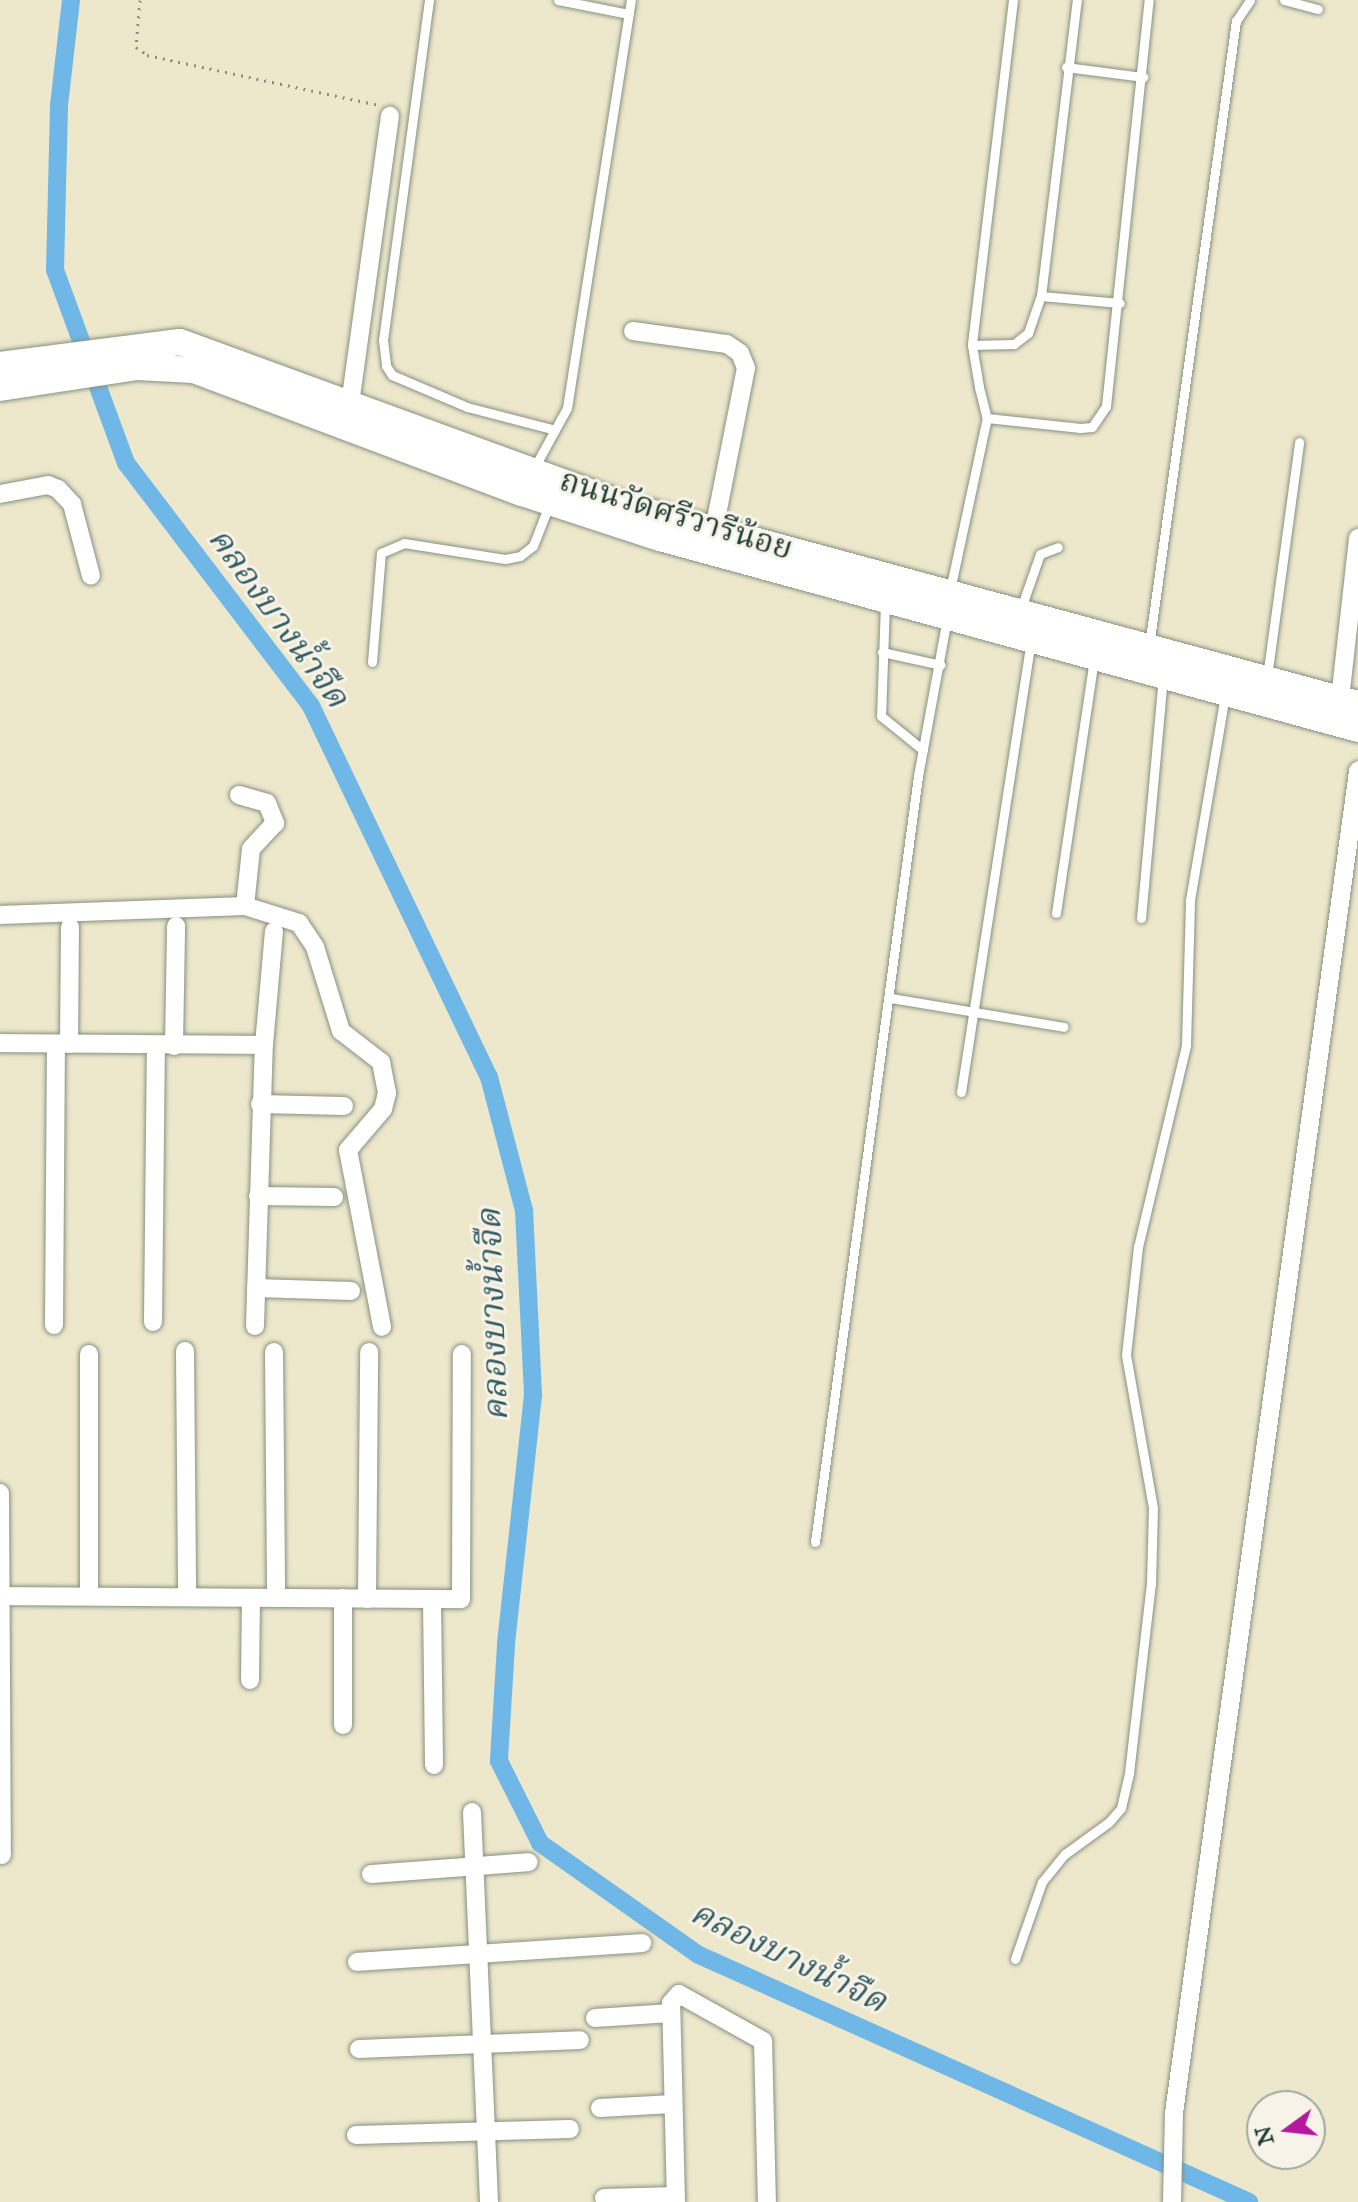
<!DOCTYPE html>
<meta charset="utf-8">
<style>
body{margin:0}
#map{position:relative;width:1358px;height:2202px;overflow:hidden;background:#ede7cc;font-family:"IM FELL Great Primer","Noto Serif Thai",serif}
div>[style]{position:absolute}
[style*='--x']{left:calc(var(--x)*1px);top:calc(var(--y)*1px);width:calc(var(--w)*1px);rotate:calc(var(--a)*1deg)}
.canal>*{height:18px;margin:-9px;padding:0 9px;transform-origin:9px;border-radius:9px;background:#6fb7e7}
.path>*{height:3px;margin-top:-1.5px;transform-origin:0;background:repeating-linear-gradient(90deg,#869280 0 2px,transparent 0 8px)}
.roads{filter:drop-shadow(0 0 2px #869280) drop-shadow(0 0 2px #869280)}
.service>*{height:9px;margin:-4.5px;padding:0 4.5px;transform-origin:4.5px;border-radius:4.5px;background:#fff}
.minor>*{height:18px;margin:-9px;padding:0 9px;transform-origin:9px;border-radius:9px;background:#fff}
.secondary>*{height:26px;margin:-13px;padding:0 13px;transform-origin:13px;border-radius:13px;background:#fff}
span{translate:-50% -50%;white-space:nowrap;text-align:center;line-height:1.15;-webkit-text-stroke:6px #f7f3e8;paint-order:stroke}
.street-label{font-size:32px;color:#1f3d34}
.water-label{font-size:34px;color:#335c61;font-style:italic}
.north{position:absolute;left:1246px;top:2090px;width:80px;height:80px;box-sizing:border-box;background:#f7f3e8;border:2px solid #a1aaa0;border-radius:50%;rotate:255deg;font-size:22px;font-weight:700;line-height:32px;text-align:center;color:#1f3d34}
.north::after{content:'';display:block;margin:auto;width:28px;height:36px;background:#b5179e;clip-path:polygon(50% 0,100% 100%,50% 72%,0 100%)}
</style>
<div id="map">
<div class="canal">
<div style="--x:71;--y:0;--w:107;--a:96.5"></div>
<div style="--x:59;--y:106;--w:164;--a:91.4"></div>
<div style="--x:55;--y:270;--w:206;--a:69.8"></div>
<div style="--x:126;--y:463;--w:305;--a:52.7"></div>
<div style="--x:311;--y:706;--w:411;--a:64.4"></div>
<div style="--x:489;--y:1077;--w:138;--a:75.3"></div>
<div style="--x:524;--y:1210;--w:185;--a:87.2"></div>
<div style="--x:533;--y:1395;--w:251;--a:96.2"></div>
<div style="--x:506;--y:1645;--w:116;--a:93.5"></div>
<div style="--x:499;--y:1761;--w:92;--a:63.4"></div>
<div style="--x:540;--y:1843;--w:194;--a:35.2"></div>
<div style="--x:699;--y:1955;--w:603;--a:24.18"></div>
</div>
<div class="path">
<div style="--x:140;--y:0;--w:47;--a:94.9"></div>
<div style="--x:136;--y:47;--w:14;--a:36"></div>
<div style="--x:147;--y:55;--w:237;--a:12.2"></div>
</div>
<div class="roads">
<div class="service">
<div style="--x:429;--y:0;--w:343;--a:97.7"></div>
<div style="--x:383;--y:340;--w:26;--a:83"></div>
<div style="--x:386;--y:366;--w:11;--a:56"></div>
<div style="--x:392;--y:375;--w:82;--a:23.1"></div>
<div style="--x:467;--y:407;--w:91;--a:14.6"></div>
<div style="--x:558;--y:0;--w:72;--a:11.2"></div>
<div style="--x:1013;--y:0;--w:347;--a:96.8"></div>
<div style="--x:972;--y:345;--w:43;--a:80.5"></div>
<div style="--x:979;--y:387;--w:32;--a:76"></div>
<div style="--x:987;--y:418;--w:94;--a:6.1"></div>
<div style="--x:1080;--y:428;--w:12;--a:-5"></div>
<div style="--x:1092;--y:427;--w:25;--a:-56"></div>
<div style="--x:1106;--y:406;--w:408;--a:-84"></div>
<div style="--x:1284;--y:0;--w:35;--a:15"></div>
<div style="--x:1066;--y:67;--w:78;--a:7.4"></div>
<div style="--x:1041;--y:296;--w:79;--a:5.1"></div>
<div style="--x:972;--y:345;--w:42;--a:-1.4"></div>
<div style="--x:1014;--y:344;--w:18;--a:-38"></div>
<div style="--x:1028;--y:333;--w:39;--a:-71"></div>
<div style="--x:1041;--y:296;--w:298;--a:-83.1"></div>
<div style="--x:534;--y:468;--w:68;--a:-61.2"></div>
<div style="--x:567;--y:408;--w:413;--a:-81.1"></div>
<div style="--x:950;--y:590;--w:176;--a:-77.9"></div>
<div style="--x:885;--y:603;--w:113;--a:92"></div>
<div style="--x:881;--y:716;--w:54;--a:39"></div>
<div style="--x:1020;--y:611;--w:60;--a:-70.7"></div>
<div style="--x:1040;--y:554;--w:19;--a:-21"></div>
<div style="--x:1149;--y:646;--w:631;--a:-82.08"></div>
<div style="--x:1236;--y:21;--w:25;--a:-56"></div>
<div style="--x:882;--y:652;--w:60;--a:12.4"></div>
<div style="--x:372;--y:662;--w:109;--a:-85.3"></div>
<div style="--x:381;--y:553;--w:25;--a:-23"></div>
<div style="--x:404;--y:543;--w:102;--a:9"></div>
<div style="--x:505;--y:559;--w:15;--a:-11"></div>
<div style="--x:520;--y:556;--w:16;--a:-38"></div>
<div style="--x:533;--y:546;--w:44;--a:-68.7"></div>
<div style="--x:1267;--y:677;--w:237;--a:-82.2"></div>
<div style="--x:1056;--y:913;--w:257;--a:-81.5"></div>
<div style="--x:1141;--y:918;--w:242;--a:-84.8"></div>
<div style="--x:891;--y:998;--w:175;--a:9.5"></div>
<div style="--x:961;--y:1092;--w:456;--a:-81.2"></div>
<div style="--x:815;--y:1542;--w:773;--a:-82.34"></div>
<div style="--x:918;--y:776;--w:161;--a:-79.6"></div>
<div style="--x:1015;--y:1959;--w:82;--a:-70.7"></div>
<div style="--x:1042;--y:1882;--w:36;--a:-51"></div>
<div style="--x:1065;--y:1854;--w:54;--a:-36"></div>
<div style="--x:1109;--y:1822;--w:18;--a:-49"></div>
<div style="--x:1121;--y:1808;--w:36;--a:-77"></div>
<div style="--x:1129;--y:1773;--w:190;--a:-83.4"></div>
<div style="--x:1151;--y:1584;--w:76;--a:-88.5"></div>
<div style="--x:1153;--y:1508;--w:155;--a:-100"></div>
<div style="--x:1126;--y:1355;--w:109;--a:-83.7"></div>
<div style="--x:1138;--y:1247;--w:208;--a:-76.6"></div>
<div style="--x:1186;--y:1045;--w:145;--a:-88.4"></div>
<div style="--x:1190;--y:900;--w:207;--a:-80.3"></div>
</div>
<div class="minor">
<div style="--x:633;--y:331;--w:95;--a:7.9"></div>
<div style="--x:727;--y:344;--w:16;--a:35"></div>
<div style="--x:740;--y:353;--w:16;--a:68"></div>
<div style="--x:746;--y:368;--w:165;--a:101.2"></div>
<div style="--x:350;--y:404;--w:291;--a:-82.1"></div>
<div style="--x:0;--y:494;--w:49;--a:-10.6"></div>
<div style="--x:48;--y:485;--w:11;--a:22"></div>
<div style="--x:58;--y:489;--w:21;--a:47"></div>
<div style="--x:72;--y:504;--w:74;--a:75.2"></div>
<div style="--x:1340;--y:699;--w:162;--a:-83.6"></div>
<div style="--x:239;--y:795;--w:29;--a:16"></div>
<div style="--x:267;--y:803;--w:22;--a:68"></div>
<div style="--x:275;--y:823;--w:35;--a:133"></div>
<div style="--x:251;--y:849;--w:57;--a:96"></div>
<div style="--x:0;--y:915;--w:245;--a:-2.1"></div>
<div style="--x:245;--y:906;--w:57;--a:17.5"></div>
<div style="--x:299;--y:923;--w:29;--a:56"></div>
<div style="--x:315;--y:947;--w:88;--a:72.8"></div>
<div style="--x:341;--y:1031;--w:51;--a:37.8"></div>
<div style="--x:381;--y:1062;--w:32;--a:79"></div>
<div style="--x:387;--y:1093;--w:16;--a:104"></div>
<div style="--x:383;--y:1109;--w:54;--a:130.5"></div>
<div style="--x:348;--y:1150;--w:180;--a:79.1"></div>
<div style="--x:0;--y:1043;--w:264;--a:0.4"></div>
<div style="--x:264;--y:1045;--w:114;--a:-85"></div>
<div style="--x:69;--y:1044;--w:117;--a:-89.5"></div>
<div style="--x:174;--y:1046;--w:120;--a:-89"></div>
<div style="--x:260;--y:1104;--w:84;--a:1.4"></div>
<div style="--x:258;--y:1196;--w:76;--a:0.8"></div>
<div style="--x:256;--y:1288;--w:95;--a:1.8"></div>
<div style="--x:153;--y:1322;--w:276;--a:-89.4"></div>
<div style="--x:54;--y:1325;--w:280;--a:-89.6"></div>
<div style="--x:255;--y:1326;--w:281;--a:-88.2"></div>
<div style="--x:185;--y:1351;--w:246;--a:89.5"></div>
<div style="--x:274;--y:1352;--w:246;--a:89.5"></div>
<div style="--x:89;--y:1354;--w:242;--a:90"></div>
<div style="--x:0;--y:1493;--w:362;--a:89.7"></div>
<div style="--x:0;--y:1596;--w:461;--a:0.4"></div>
<div style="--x:461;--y:1599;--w:245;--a:-89.8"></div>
<div style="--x:367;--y:1599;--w:247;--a:-89.5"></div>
<div style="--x:432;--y:1599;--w:166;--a:89.3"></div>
<div style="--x:250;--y:1680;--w:82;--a:-89.3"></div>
<div style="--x:343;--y:1725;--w:127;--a:-90"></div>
<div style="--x:472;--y:1812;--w:390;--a:87.5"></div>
<div style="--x:371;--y:1874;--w:158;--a:-4.3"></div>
<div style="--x:357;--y:1962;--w:286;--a:-3.8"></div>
<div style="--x:595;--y:2018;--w:76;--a:-3.8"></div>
<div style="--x:359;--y:2049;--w:221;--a:-2.3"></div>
<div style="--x:600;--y:2108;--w:73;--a:-3.1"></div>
<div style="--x:356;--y:2135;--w:214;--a:-1.6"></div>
<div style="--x:604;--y:2198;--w:72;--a:-1.6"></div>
<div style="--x:676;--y:2202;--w:199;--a:-91.4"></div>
<div style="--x:671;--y:2003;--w:12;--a:-48"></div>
<div style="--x:679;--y:1994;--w:96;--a:29.2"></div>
<div style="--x:763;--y:2041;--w:161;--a:88.6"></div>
<div style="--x:1172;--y:2202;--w:89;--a:-88.7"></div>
<div style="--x:1174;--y:2113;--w:1355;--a:-82.19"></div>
</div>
<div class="secondary">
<div style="--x:0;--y:365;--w:181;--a:-7.3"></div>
<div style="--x:180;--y:342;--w:477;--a:20.1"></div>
<div style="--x:628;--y:506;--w:756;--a:15.18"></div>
<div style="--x:0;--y:388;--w:139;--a:-8.7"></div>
<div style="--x:137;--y:367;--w:57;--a:3"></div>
<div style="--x:194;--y:370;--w:350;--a:20.6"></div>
<div style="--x:522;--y:493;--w:145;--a:18.1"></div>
<div style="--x:660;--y:538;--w:724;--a:15.3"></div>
</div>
</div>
<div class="street-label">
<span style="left:676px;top:515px;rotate:17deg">ถนนวัดศรีวารีน้อย</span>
</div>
<div class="water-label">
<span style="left:279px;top:617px;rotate:54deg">คลองบางน้ำจืด</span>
<span style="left:492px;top:1315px;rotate:-92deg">คลองบางน้ำจืด</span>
<span style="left:789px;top:1956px;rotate:26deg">คลองบางน้ำจืด</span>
</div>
<div class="north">N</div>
</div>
